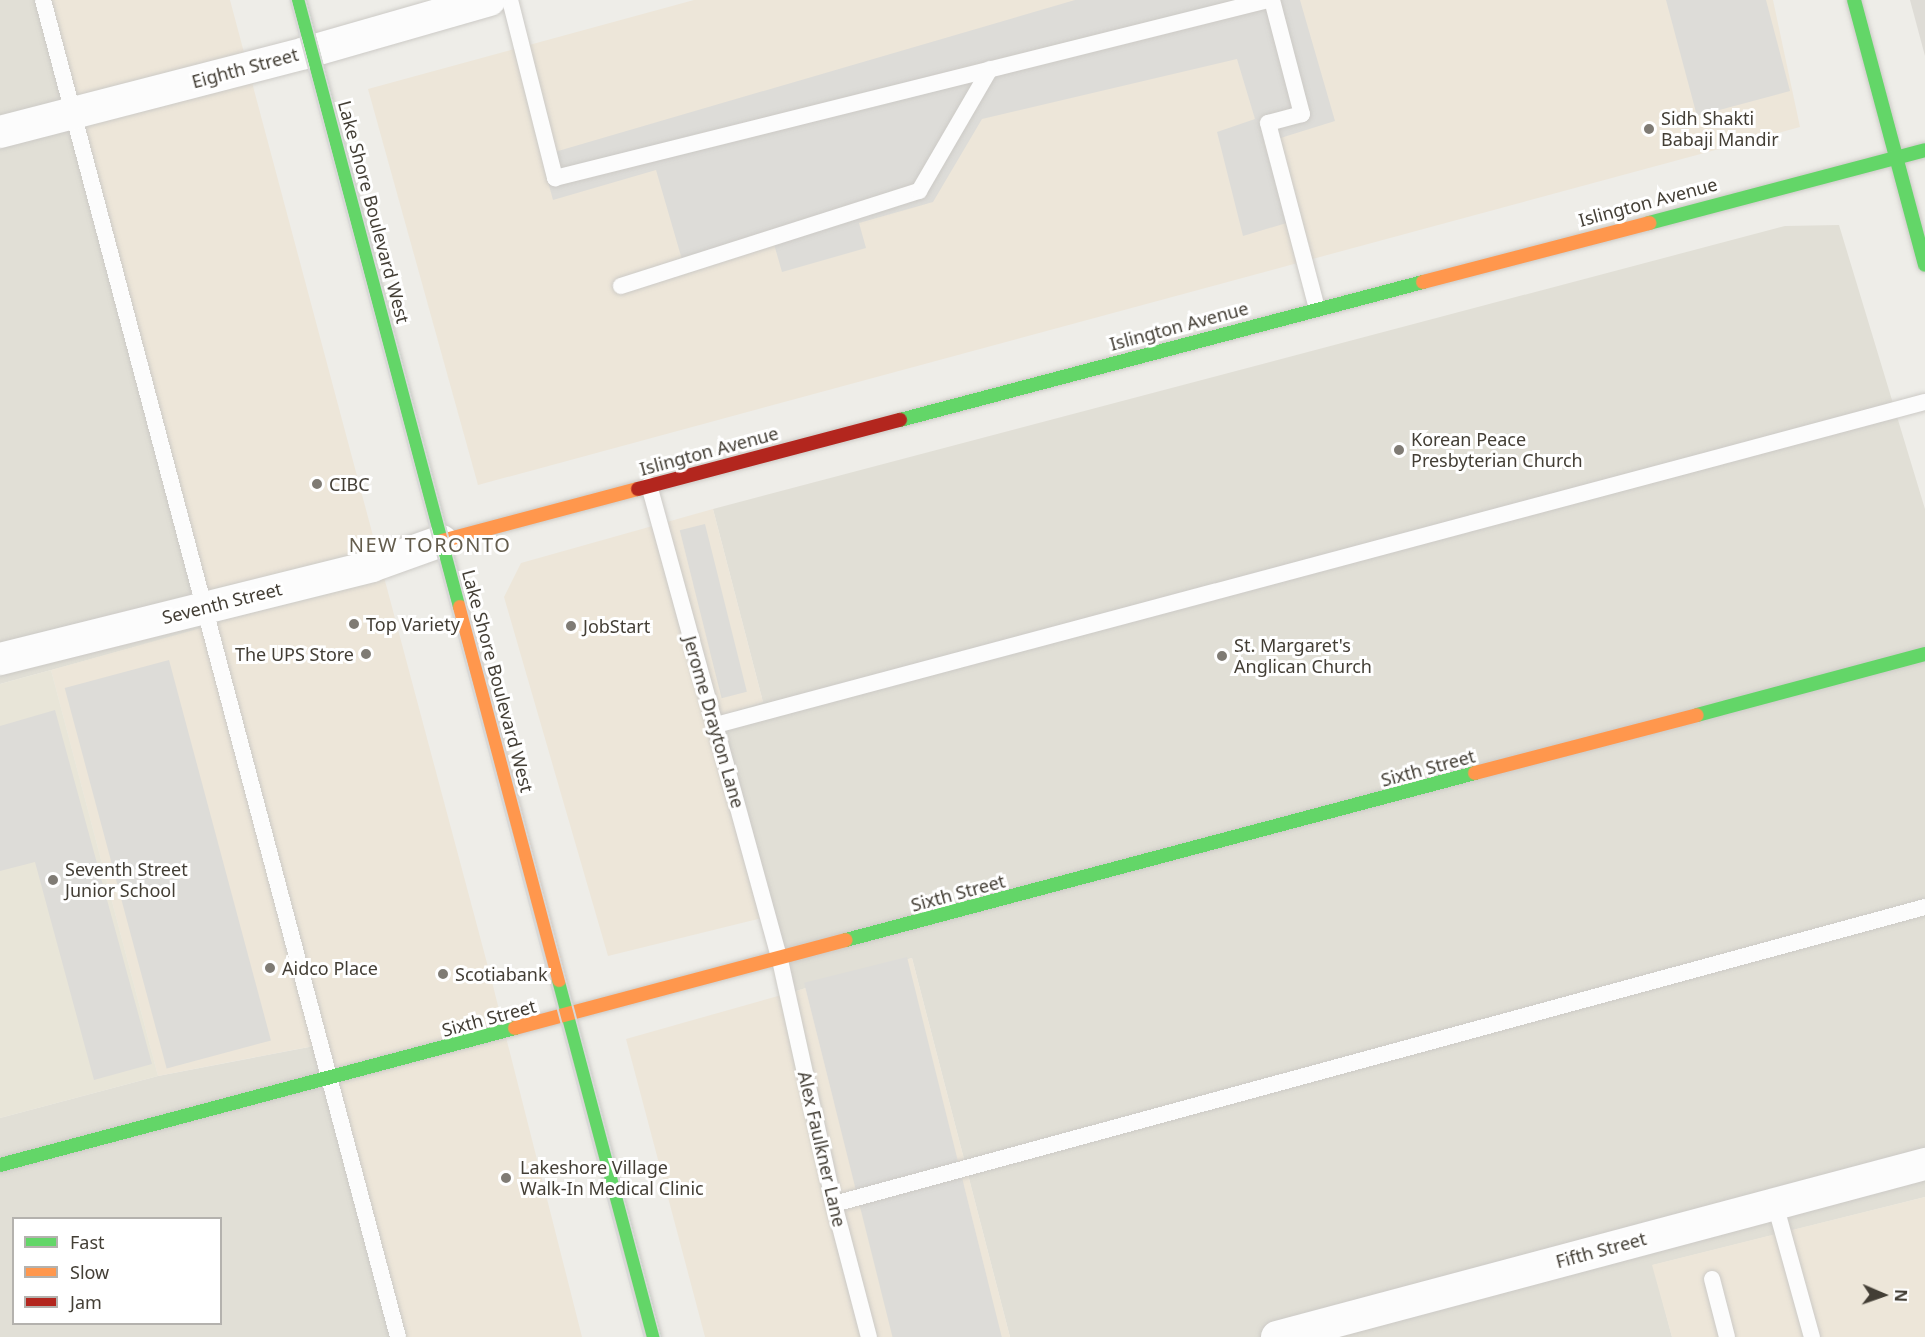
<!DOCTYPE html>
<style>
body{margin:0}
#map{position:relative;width:1925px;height:1337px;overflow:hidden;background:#eeede8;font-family:"Noto Sans",sans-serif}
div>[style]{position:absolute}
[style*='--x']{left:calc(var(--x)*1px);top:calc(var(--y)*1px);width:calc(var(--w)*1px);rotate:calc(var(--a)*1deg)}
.residential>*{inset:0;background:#e1dfd6}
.commercial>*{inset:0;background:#ede6d9}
.industrial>*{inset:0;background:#dedcd6}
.education>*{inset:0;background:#e8e5d8}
.parking>*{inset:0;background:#dddcd8;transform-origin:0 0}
.roads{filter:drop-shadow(0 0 2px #cccac6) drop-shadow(0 0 2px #cccac6)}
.lane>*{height:16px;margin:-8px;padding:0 8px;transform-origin:8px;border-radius:8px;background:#fcfcfc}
.street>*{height:32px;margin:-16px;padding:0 16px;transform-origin:16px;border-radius:16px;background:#fcfcfc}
.fast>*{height:14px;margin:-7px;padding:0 7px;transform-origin:7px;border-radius:7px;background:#63d668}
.slow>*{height:14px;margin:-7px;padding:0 7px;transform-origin:7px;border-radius:7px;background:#ff974d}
.jam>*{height:14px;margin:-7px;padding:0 7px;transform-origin:7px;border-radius:7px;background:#b3261e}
.tram>*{height:1.5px;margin:-0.75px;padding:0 0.75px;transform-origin:0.75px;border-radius:0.75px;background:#d8d8d7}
.dots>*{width:16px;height:16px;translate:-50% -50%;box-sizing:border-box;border:3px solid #fff;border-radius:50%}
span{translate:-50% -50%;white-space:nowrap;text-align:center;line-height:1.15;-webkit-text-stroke:6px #fff;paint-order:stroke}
.street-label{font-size:18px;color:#433e35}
.poi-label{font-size:18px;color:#433e35}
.left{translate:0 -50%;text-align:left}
.right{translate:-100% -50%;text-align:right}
.neighbourhood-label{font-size:20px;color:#645d4d;letter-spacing:1.5px}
.legend{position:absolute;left:12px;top:1217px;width:210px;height:108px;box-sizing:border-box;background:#fff;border:2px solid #b4b2ae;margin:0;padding:8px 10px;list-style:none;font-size:18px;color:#433e35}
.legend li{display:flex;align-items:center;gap:12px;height:30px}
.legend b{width:30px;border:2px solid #b4b2ae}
.north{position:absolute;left:1853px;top:1265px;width:60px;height:60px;-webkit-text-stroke:4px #fff;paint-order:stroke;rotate:92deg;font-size:16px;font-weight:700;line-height:24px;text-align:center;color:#433e35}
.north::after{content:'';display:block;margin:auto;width:21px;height:27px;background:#433e35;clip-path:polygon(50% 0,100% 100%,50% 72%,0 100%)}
</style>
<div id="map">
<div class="residential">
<div style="clip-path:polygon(0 0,43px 0,201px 629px,0 684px)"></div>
<div style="clip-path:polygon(1839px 225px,1925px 509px,1925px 1197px,1653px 1265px,1672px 1337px,1010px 1337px,912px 958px,785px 994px,711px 718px,763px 702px,713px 509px,1785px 226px)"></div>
<div style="clip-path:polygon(evenodd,325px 1044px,397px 1337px,0 1337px,0 1118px,158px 1076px,325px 1044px,14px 1218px,220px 1218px,220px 1324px,14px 1324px,14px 1218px)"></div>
</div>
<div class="commercial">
<div style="clip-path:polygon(43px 0,230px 0,491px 978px,582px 1337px,397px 1337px,324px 1044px,158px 1076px,51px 670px,201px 628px)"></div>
<div style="clip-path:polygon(694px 0,1773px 0,1800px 127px,478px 485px,368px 89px)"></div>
<div style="clip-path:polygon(713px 509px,763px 702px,712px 718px,766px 917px,608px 956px,504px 597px,521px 563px)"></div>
<div style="clip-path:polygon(912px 958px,1010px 1337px,705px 1337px,626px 1039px)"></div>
<div style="clip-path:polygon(1925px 1197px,1925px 1337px,1672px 1337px,1652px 1265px)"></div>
</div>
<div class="industrial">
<div style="clip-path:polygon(1910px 0,1925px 0,1925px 56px)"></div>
</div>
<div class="education">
<div style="clip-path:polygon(51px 670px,158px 1076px,0 1118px,0 684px)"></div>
</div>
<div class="parking">
<div style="clip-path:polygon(1075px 0,1300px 0,1335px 121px,1264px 143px,1290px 222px,1243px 236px,1217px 132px,1255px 119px,1237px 59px,982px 119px,933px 202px,859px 223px,866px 248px,782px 272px,774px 244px,685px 270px,656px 170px,553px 200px,541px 156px)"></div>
<div style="clip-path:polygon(1666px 0,1766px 0,1790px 91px,1697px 116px)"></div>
<div style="left:705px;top:524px;width:173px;height:26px;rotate:76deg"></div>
<div style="left:169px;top:660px;width:394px;height:108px;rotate:75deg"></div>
<div style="clip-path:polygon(55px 710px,152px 1064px,94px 1080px,35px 862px,0 871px,0 726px)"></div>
<div style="left:907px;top:957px;width:392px;height:106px;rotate:76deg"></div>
</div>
<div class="roads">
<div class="lane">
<div style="--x:43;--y:0;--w:1383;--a:75.13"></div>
<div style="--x:510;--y:0;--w:184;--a:75.8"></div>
<div style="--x:555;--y:178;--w:735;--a:-14.02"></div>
<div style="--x:1272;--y:0;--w:118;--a:75.3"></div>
<div style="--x:1302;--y:114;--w:35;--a:165"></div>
<div style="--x:1268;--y:123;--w:192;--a:75.2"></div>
<div style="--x:621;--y:286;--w:313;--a:-17.7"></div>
<div style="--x:919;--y:191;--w:141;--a:-59.8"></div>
<div style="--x:649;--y:485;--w:493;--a:74.6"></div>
<div style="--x:780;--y:960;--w:250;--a:77.5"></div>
<div style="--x:834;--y:1204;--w:138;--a:75.3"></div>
<div style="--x:716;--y:725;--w:1251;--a:-14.96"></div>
<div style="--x:834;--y:1204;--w:1131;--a:-15.23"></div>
<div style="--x:1775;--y:1204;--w:138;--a:74.5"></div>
<div style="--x:1712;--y:1279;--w:60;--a:75.5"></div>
</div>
<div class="street">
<div style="--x:0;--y:132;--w:315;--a:-14.5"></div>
<div style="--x:305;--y:53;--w:192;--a:-16"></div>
<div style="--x:0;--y:659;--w:383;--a:-14"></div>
<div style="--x:372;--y:566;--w:74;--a:-19.7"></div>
<div style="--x:1277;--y:1337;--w:671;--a:-14.95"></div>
</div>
<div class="fast">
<div style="--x:299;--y:0;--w:628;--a:75.14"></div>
<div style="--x:1854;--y:0;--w:274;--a:75"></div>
<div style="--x:1649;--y:223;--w:285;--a:-14.8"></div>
<div style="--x:900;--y:420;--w:541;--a:-14.78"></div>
<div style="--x:1697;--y:715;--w:236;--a:-15"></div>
<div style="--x:846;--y:940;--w:651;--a:-14.87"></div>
<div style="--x:559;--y:980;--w:369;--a:75.1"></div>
<div style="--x:0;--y:1165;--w:533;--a:-14.9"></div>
</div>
<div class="slow">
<div style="--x:1423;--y:282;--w:234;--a:-14.6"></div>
<div style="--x:442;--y:541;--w:203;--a:-14.9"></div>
<div style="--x:460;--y:607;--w:386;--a:75.1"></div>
<div style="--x:1475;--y:773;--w:229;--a:-14.6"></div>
<div style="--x:515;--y:1028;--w:342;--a:-14.9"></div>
</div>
<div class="jam">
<div style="--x:638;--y:489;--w:271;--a:-14.8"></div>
</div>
</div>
<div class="tram">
<div style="--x:291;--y:0;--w:1383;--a:75.17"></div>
<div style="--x:306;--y:0;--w:1383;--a:75.13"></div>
</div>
<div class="dots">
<div style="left:1649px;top:129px;background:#7f7b74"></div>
<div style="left:1399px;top:450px;background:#7f7b74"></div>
<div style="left:317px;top:484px;background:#7f7b74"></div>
<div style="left:354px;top:624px;background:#7f7b74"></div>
<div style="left:571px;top:626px;background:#7f7b74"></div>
<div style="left:366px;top:654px;background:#7f7b74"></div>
<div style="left:1222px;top:656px;background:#7f7b74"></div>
<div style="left:53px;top:880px;background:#7f7b74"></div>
<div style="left:270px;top:968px;background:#7f7b74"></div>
<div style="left:443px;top:974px;background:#7f7b74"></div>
<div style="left:506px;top:1178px;background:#7f7b74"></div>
</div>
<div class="street-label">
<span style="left:245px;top:68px;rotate:-15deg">Eighth Street</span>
<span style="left:1648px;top:202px;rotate:-15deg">Islington Avenue</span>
<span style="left:374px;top:212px;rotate:75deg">Lake Shore Boulevard West</span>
<span style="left:1179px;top:326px;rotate:-15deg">Islington Avenue</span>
<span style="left:709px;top:451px;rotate:-15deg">Islington Avenue</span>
<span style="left:222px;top:603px;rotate:-14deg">Seventh Street</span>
<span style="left:498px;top:681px;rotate:75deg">Lake Shore Boulevard West</span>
<span style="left:714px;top:722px;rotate:74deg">Jerome Drayton Lane</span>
<span style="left:1428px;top:768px;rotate:-15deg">Sixth Street</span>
<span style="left:958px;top:893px;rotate:-15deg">Sixth Street</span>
<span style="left:489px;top:1018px;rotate:-15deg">Sixth Street</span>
<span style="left:822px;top:1149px;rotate:77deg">Alex Faulkner Lane</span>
<span style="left:1601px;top:1250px;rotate:-15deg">Fifth Street</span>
</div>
<div class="poi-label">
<span class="left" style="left:1661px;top:129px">Sidh Shakti<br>Babaji Mandir</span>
<span class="left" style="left:1411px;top:450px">Korean Peace<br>Presbyterian Church</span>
<span class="left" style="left:329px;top:484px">CIBC</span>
<span class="left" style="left:366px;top:624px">Top Variety</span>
<span class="left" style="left:583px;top:626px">JobStart</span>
<span class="left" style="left:1234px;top:656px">St. Margaret's<br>Anglican Church</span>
<span class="right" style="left:354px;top:654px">The UPS Store</span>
<span class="left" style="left:65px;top:880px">Seventh Street<br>Junior School</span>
<span class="left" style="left:282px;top:968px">Aidco Place</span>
<span class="left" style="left:455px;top:974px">Scotiabank</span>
<span class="left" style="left:520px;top:1178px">Lakeshore Village<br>Walk-In Medical Clinic</span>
</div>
<div class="neighbourhood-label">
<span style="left:430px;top:544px">NEW TORONTO</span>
</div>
<ul class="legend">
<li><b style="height:8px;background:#63d668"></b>Fast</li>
<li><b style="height:8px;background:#ff974d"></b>Slow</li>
<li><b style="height:8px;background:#b3261e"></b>Jam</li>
</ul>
<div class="north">N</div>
</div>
